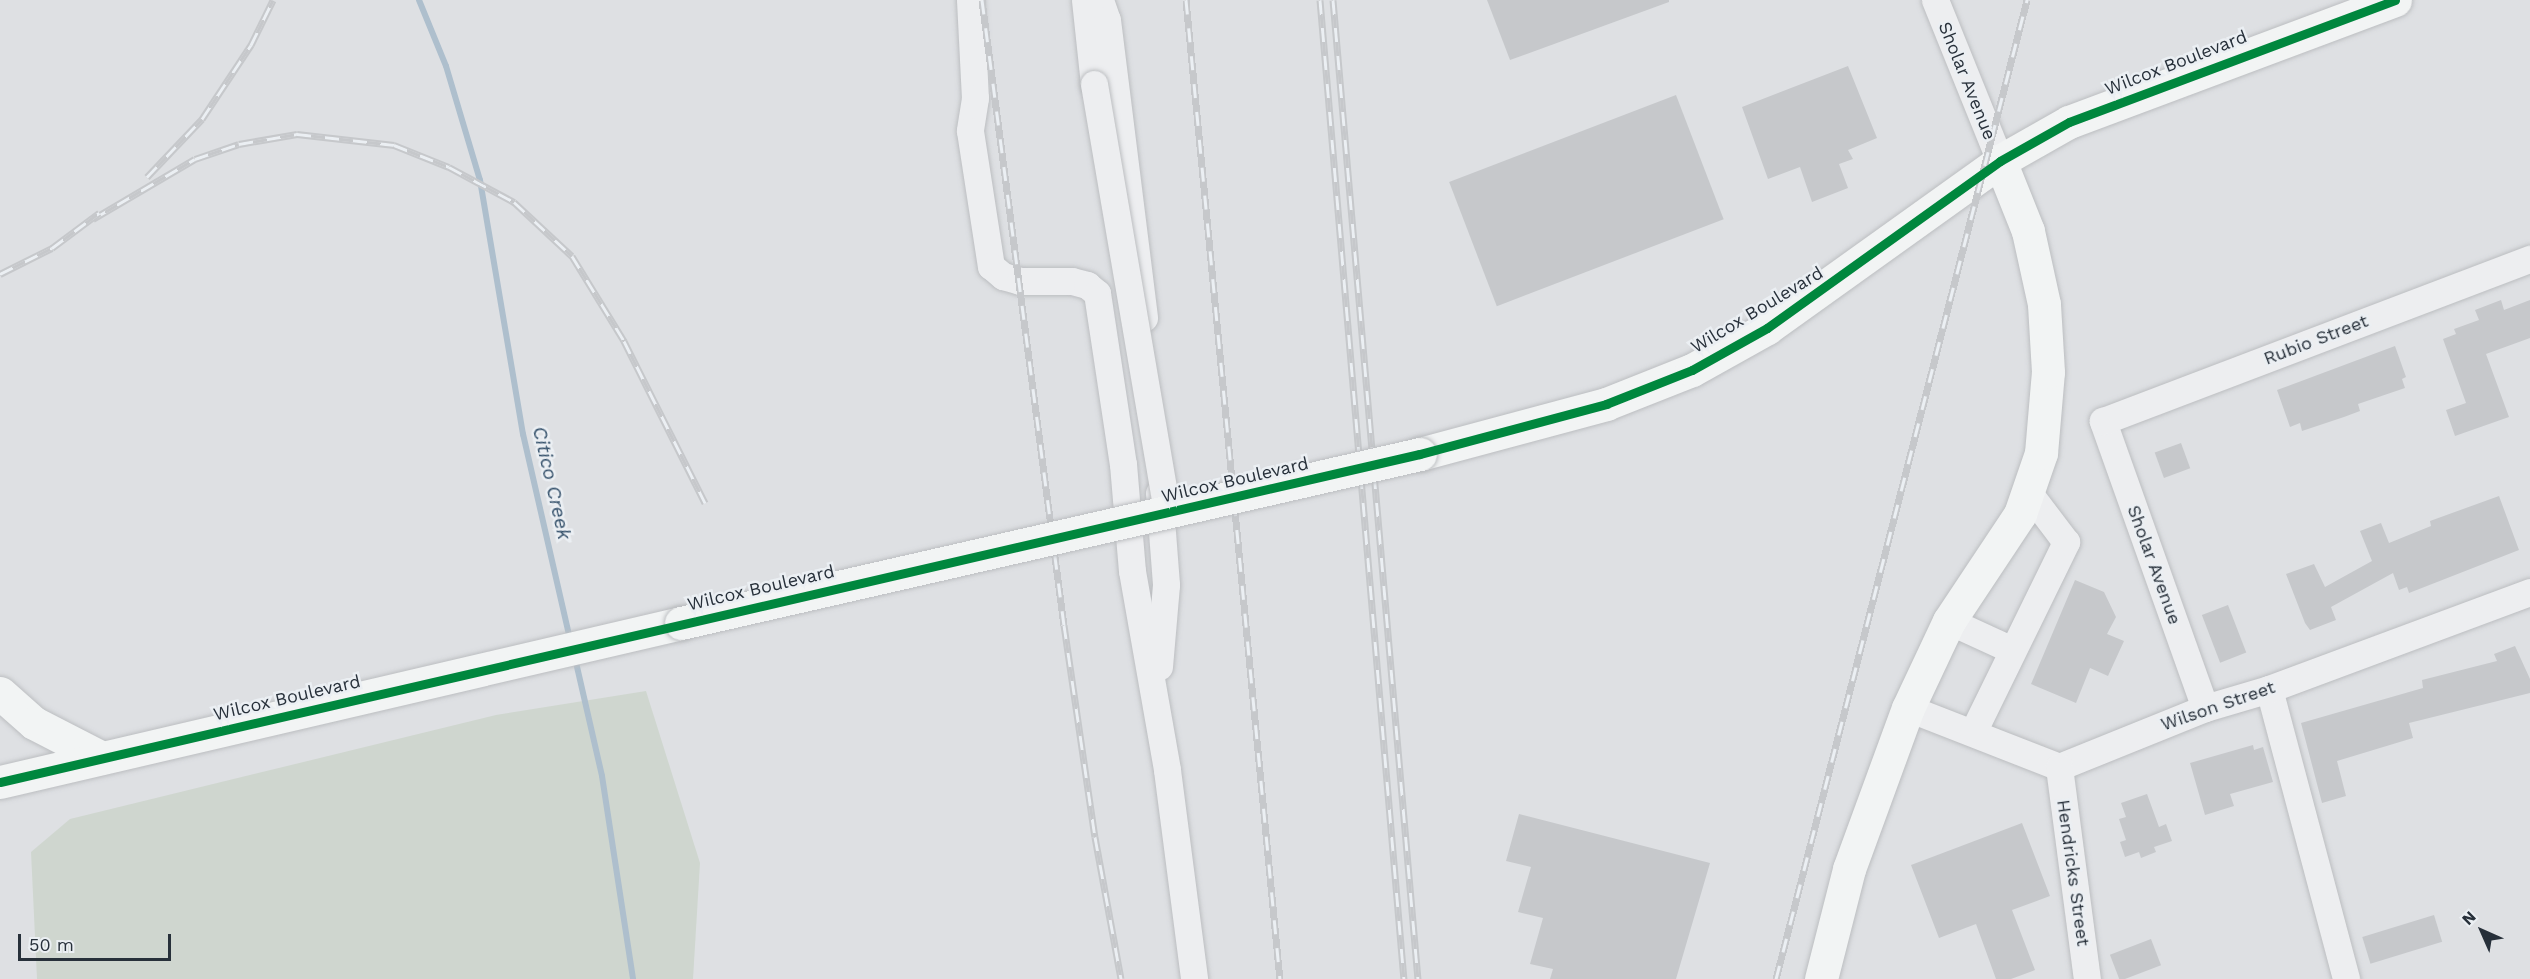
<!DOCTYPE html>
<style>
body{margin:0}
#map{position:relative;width:2530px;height:979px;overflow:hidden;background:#dee0e3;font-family:"Work Sans",sans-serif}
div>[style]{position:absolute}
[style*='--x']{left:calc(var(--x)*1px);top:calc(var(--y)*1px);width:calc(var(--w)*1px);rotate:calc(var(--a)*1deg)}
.green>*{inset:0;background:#cfd6cf}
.stream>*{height:6px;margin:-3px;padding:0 3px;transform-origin:3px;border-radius:3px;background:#aebfcd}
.building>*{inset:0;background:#c6c8cb;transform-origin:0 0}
.roads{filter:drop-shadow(0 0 2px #bcbec1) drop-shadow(0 0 2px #bcbec1)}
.minor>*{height:27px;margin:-13.5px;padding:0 13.5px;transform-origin:13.5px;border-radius:13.5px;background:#edeef0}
.major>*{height:33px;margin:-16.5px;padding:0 16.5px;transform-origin:16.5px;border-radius:16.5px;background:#f2f4f4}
.rail>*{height:7px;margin-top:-3.5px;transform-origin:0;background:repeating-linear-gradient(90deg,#ebeff3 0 14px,#c6c8cb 0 28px);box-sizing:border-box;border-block:2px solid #c6c8cb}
.bridges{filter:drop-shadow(0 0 2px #bcbec1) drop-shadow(0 0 2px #bcbec1)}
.minor-bridge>*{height:27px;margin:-13.5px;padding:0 13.5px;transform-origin:13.5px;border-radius:13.5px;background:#edeef0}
.major-bridge>*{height:33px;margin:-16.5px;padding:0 16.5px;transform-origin:16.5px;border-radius:16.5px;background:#f2f4f4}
.cycleway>*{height:9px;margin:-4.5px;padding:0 4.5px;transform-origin:4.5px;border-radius:4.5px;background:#00873e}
span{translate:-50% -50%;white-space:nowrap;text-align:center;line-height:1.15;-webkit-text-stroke:5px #ebeff3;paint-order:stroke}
.street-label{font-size:18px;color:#27303a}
.water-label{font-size:20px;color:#35516b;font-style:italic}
.north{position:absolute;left:2452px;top:901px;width:60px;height:60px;-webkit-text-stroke:4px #ebeff3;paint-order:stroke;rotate:315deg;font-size:16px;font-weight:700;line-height:24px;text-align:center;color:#27303a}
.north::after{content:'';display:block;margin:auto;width:21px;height:27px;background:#27303a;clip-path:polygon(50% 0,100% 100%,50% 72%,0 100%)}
.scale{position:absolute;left:18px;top:934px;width:153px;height:27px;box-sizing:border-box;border:3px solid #27303a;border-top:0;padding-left:8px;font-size:18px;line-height:21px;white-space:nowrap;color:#27303a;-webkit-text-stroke:4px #ebeff3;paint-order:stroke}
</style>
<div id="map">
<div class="green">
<div style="clip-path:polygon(646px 691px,700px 863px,693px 979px,37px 979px,31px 852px,70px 819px,496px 715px)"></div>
</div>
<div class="stream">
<div style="--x:419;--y:0;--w:71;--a:67.8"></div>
<div style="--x:446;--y:66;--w:119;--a:73.4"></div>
<div style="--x:480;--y:180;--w:258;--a:80.4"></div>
<div style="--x:523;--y:434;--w:210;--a:77.1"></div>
<div style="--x:575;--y:658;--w:121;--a:77.1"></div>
<div style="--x:602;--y:776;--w:205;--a:81.3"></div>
</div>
<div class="building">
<div style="clip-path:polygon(1487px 0,1669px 0,1669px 2px,1510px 60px)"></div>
<div style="clip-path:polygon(1848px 66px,1877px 138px,1848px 150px,1853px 159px,1839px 164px,1848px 188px,1812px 202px,1800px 167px,1768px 179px,1742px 107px)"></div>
<div style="left:1676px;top:95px;width:133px;height:243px;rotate:69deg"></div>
<div style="clip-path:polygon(2501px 300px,2504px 310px,2530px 300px,2530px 338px,2486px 354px,2509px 417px,2455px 436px,2446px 410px,2466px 403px,2443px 339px,2456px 334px,2454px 329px,2479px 320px,2475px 310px)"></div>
<div style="clip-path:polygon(2395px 346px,2406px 377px,2402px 379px,2405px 388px,2358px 404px,2360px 411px,2344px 417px,2302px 431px,2300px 423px,2290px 427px,2277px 390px)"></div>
<div style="left:2181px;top:443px;width:27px;height:28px;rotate:70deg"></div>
<div style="clip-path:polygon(2499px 496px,2519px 550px,2409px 593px,2407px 587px,2399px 590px,2393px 573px,2331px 607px,2336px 620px,2310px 630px,2305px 623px,2286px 574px,2314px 564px,2325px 587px,2372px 561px,2360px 531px,2381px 523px,2389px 543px,2431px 526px,2430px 521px)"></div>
<div style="clip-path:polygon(2075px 580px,2104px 592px,2116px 617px,2107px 634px,2124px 641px,2108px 676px,2090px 668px,2076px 703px,2031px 684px)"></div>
<div style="left:2228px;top:605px;width:51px;height:28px;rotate:69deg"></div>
<div style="clip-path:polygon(2515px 646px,2530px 679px,2530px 693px,2409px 723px,2413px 738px,2337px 761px,2346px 796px,2322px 803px,2301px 723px,2423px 688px,2422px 680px,2497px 661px,2494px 654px)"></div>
<div style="clip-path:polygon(2253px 745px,2254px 750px,2263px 747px,2273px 782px,2230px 794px,2234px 806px,2205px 815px,2190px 763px)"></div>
<div style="clip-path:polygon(2147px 794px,2159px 827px,2166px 824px,2172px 841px,2154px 847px,2156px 852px,2141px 858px,2139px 852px,2125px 857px,2120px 842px,2126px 840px,2119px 819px,2126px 817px,2121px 803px)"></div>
<div style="clip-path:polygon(1519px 814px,1710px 863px,1676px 979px,1550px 979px,1553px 969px,1530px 964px,1543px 918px,1518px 912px,1531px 867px,1506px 861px)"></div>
<div style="clip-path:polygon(2022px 823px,2050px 896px,2012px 910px,2035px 970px,2011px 979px,1996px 979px,1976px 924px,1939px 938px,1911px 865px)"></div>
<div style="left:2434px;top:915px;width:28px;height:75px;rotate:73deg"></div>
<div style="left:2151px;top:939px;width:28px;height:44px;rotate:69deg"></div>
</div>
<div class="roads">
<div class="minor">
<div style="--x:970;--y:0;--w:98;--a:87.1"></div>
<div style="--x:975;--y:98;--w:33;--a:99"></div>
<div style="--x:970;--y:131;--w:137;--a:81.2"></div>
<div style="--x:991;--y:266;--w:16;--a:40"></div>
<div style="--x:1003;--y:276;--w:18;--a:16"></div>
<div style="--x:1020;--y:281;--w:52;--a:0"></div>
<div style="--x:1072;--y:281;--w:16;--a:15"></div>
<div style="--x:1087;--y:285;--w:13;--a:39"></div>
<div style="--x:1097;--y:293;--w:173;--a:81.4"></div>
<div style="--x:1123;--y:464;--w:107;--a:85.2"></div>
<div style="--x:1132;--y:571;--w:202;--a:80"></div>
<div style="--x:1167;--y:770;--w:211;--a:82.6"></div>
<div style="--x:1085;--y:0;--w:84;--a:83.9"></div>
<div style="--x:1100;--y:0;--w:21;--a:71"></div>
<div style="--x:1107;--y:20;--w:300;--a:82.9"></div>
<div style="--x:1935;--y:0;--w:174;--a:68"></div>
<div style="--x:1159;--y:493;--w:92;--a:85.6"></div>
<div style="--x:1166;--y:585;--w:82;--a:94.9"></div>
<div style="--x:1949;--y:621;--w:69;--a:24.7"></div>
<div style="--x:2269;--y:689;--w:300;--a:75.1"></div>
<div style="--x:1908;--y:708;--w:162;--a:21.3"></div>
<div style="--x:2059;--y:767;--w:157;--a:-22"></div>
<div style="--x:2205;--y:708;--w:67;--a:-16.5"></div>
<div style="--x:2269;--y:689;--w:278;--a:-20.4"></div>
<div style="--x:2205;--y:708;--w:305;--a:-109.6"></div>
<div style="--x:2103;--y:421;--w:457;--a:-20.8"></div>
<div style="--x:1973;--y:732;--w:212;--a:-63.9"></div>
<div style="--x:2066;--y:542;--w:61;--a:-127.1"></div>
<div style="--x:2059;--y:767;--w:214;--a:82.5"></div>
</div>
<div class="major">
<div style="--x:1420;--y:454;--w:193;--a:-15"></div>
<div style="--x:1606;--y:404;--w:92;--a:-21.6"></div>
<div style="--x:1692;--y:370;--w:86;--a:-29.2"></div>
<div style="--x:1767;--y:328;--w:287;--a:-35.6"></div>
<div style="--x:2000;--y:161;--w:79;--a:-29.5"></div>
<div style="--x:2069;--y:122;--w:348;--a:-20.5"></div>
<div style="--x:0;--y:693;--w:45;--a:41.4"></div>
<div style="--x:34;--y:723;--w:76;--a:27.2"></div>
<div style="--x:0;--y:782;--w:699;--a:-13.14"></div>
<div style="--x:1821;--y:979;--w:114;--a:-75.7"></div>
<div style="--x:1849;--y:869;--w:171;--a:-69.9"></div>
<div style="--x:1908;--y:708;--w:96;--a:-64.8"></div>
<div style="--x:1949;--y:621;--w:128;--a:-56.4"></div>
<div style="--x:2020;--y:514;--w:65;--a:-71"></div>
<div style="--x:2041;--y:453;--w:81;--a:-85.1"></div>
<div style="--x:2048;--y:372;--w:68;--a:-93.4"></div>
<div style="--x:2044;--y:304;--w:75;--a:-102.4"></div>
<div style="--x:2028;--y:231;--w:75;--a:-111.8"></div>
</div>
</div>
<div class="rail">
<div style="--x:982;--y:0;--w:630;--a:82.53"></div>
<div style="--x:1064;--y:625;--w:214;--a:81.7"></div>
<div style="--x:1095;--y:837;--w:144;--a:79.6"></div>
<div style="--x:1186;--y:0;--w:984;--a:84.52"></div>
<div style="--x:1320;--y:0;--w:983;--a:85.1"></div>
<div style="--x:1333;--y:0;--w:983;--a:85.04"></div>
<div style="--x:147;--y:177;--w:80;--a:-46.5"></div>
<div style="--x:202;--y:119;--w:89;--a:-56.5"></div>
<div style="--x:251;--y:45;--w:50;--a:-63.9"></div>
<div style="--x:93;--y:219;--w:118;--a:-30.5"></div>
<div style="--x:195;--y:159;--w:46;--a:-18.8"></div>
<div style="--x:239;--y:144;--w:59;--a:-9.8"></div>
<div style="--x:297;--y:134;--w:98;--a:6.5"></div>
<div style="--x:394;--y:145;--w:59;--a:21.8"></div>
<div style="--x:449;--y:167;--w:74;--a:28.3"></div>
<div style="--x:514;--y:202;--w:79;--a:43"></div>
<div style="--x:572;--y:256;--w:100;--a:58.5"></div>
<div style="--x:624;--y:341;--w:181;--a:63.4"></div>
<div style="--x:0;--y:274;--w:58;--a:-26.6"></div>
<div style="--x:52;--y:248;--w:59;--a:-36.7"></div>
<div style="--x:1776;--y:979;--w:1011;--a:-75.62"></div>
</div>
<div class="bridges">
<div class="minor-bridge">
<div style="--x:1094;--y:84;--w:434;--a:80.3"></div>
</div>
<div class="major-bridge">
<div style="--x:681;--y:623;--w:758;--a:-12.88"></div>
</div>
</div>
<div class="cycleway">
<div style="--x:0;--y:782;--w:1457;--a:-13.01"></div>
<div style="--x:1420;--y:454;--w:193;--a:-15"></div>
<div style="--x:1606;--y:404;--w:92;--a:-21.6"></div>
<div style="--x:1692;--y:370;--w:86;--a:-29.2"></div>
<div style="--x:1767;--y:328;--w:287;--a:-35.6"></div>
<div style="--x:2000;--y:161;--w:79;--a:-29.5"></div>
<div style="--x:2069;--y:122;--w:348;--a:-20.5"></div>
</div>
<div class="street-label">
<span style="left:2176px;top:63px;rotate:-21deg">Wilcox Boulevard</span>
<span style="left:1967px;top:81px;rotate:68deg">Sholar Avenue</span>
<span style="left:1757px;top:310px;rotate:-31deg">Wilcox Boulevard</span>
<span style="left:2316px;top:340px;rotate:-21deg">Rubio Street</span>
<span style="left:1235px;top:480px;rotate:-13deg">Wilcox Boulevard</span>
<span style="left:2154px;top:565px;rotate:70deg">Sholar Avenue</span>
<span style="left:761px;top:588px;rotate:-13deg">Wilcox Boulevard</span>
<span style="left:287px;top:698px;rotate:-13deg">Wilcox Boulevard</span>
<span style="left:2218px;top:706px;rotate:-19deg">Wilson Street</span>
<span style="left:2073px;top:873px;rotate:82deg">Hendricks Street</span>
</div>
<div class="water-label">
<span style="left:552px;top:483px;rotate:77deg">Citico Creek</span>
</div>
<div class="north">N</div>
<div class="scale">50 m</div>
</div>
